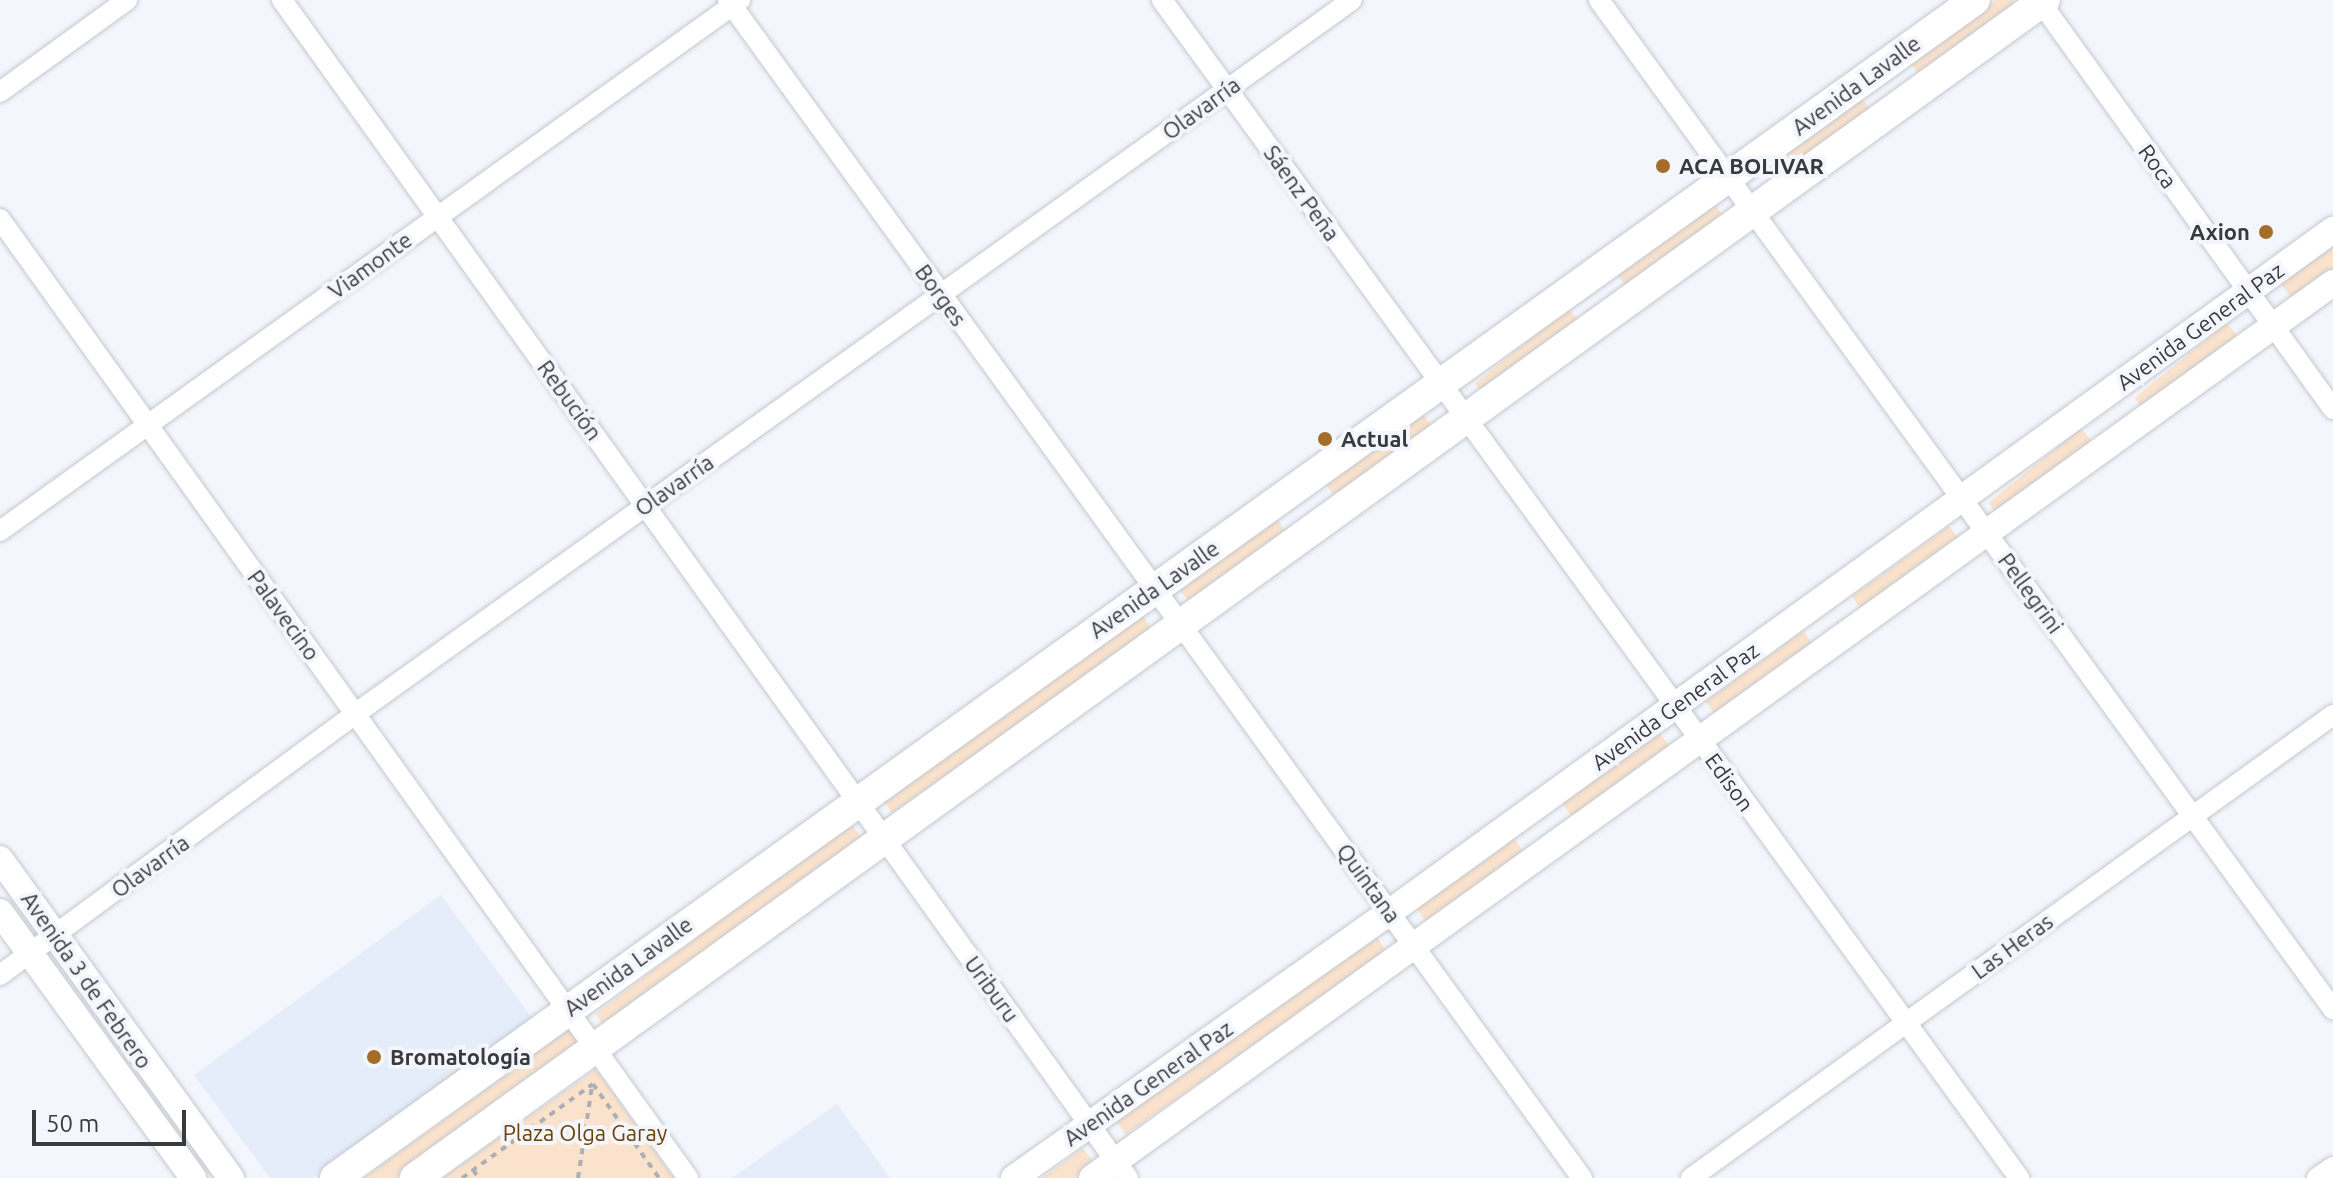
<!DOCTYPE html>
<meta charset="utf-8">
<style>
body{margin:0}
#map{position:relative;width:2333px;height:1178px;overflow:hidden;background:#f3f7fd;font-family:Ubuntu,sans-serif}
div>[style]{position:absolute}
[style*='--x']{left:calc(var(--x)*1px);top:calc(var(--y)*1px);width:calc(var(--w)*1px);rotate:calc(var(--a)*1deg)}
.built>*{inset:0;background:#e4edf9}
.green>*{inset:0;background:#fae2cc;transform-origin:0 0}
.path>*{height:4px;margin-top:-2px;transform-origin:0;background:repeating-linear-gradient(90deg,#acafb3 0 6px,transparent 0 12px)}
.roads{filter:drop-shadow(0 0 2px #c4c8ce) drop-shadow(0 0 2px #c4c8ce)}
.minor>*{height:20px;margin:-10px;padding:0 10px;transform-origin:10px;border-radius:10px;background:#fff}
.tertiary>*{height:26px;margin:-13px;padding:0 13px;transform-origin:13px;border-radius:13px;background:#fff}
.secondary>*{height:30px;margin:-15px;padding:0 15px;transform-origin:15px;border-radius:15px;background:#fff}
.dots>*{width:22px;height:22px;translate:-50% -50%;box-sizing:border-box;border:4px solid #f3f7fd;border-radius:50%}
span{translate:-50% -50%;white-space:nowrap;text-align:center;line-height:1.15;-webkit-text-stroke:8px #f3f7fd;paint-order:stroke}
.street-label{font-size:22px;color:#383a3c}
.poi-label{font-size:22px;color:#383a3c;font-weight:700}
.left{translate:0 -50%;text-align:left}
.right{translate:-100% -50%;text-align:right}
.park-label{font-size:22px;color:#6b4007}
.scale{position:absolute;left:32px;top:1110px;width:154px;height:36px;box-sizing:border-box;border:4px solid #383a3c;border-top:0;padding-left:10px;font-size:24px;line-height:28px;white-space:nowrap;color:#383a3c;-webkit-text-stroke:6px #f3f7fd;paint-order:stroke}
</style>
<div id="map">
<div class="built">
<div style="clip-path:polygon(441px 895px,532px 1018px,313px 1178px,270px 1178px,194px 1075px)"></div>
<div style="clip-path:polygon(837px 1104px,890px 1178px,732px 1178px)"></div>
</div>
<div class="green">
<div style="clip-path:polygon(1995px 0,2013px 0,2018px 8px,1921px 77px,1909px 62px)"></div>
<div style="left:1861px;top:97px;width:19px;height:119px;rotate:54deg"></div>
<div style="left:1714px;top:203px;width:19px;height:120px;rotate:55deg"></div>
<div style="clip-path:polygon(2333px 245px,2333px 269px,2292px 298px,2280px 283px)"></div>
<div style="left:1568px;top:308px;width:19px;height:120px;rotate:51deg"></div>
<div style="left:2227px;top:323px;width:19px;height:119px;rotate:51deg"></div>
<div style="left:1423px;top:414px;width:19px;height:120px;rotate:54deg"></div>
<div style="left:2081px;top:428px;width:19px;height:119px;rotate:51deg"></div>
<div style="left:1277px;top:519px;width:19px;height:120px;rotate:54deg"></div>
<div style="left:1949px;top:526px;width:19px;height:120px;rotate:54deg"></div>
<div style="left:1142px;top:615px;width:19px;height:318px;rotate:55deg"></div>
<div style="left:1803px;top:631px;width:19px;height:120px;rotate:54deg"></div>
<div style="left:1659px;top:732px;width:19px;height:120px;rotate:55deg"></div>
<div style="left:850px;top:822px;width:20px;height:319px;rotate:53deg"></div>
<div style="left:1513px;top:837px;width:19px;height:120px;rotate:54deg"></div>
<div style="left:1376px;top:936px;width:19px;height:319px;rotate:55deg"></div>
<div style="left:569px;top:1029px;width:19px;height:255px;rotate:54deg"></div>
<div style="clip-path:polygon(596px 1069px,674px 1178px,442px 1178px)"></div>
<div style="clip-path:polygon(1083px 1148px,1095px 1164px,1075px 1178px,1042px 1178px)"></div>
</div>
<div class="path">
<div style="--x:473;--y:1170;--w:10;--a:53"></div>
<div style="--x:462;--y:1178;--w:161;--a:-35.7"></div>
<div style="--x:593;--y:1084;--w:115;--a:54.9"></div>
<div style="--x:578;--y:1178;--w:93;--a:-81.3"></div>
</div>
<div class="roads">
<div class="minor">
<div style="--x:282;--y:0;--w:1450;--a:54.32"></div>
<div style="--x:728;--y:0;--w:1455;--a:54.06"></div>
<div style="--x:1162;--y:0;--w:1457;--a:53.96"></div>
<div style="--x:1599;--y:0;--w:1248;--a:53.97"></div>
<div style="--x:2039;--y:0;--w:504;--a:54.29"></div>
<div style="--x:0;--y:92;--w:157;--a:-35.9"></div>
<div style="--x:0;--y:219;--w:1180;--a:54.34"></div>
<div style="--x:0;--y:531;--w:911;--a:-35.66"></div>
<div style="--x:0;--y:975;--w:441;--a:-36.3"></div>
<div style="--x:355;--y:714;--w:1226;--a:-35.61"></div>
<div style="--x:1691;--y:1178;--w:792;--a:-35.8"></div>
<div style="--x:2317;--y:1178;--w:19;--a:-35"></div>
</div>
<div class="tertiary">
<div style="--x:0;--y:859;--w:394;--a:54.1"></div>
<div style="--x:0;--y:912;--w:329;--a:54"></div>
<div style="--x:1014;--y:1178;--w:461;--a:-35.3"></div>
<div style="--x:1390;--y:912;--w:1164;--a:-35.88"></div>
<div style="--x:1092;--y:1178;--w:1530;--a:-35.8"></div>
</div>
<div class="secondary">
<div style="--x:335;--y:1178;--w:2019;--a:-35.69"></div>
<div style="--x:415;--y:1178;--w:2011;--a:-35.86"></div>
</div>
</div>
<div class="dots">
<div style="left:1663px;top:166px;background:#a56c2a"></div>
<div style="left:2266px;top:232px;background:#a56c2a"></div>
<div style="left:1325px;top:439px;background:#a56c2a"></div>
<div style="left:374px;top:1057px;background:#a56c2a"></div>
</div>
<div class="street-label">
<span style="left:1856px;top:85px;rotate:-36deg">Avenida Lavalle</span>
<span style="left:1201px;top:108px;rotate:-36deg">Olavarría</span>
<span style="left:2158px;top:166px;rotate:54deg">Roca</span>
<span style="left:1302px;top:193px;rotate:54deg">Sáenz Peña</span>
<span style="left:370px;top:265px;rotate:-36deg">Viamonte</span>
<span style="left:941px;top:295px;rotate:54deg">Borges</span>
<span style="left:2200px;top:326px;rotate:-36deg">Avenida General Paz</span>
<span style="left:570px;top:400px;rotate:54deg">Rebución</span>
<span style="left:674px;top:485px;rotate:-35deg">Olavarría</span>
<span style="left:1154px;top:589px;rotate:-35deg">Avenida Lavalle</span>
<span style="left:2031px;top:593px;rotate:54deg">Pellegrini</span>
<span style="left:284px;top:615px;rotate:54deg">Palavecino</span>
<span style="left:1675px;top:706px;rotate:-36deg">Avenida General Paz</span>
<span style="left:1730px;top:782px;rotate:54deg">Edison</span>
<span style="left:150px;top:866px;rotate:-36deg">Olavarría</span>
<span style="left:1369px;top:883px;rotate:54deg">Quintana</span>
<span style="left:2012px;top:946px;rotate:-36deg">Las Heras</span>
<span style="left:628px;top:966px;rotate:-36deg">Avenida Lavalle</span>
<span style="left:87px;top:980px;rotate:55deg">Avenida 3 de Febrero</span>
<span style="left:992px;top:989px;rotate:54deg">Uriburu</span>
<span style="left:1148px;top:1083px;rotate:-35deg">Avenida General Paz</span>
</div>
<div class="poi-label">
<span class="left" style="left:1679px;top:166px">ACA BOLIVAR</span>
<span class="right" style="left:2250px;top:232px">Axion</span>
<span class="left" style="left:1341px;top:439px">Actual</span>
<span class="left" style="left:390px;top:1057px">Bromatología</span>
</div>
<div class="park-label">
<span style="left:585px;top:1133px">Plaza Olga Garay</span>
</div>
<div class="scale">50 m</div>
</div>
